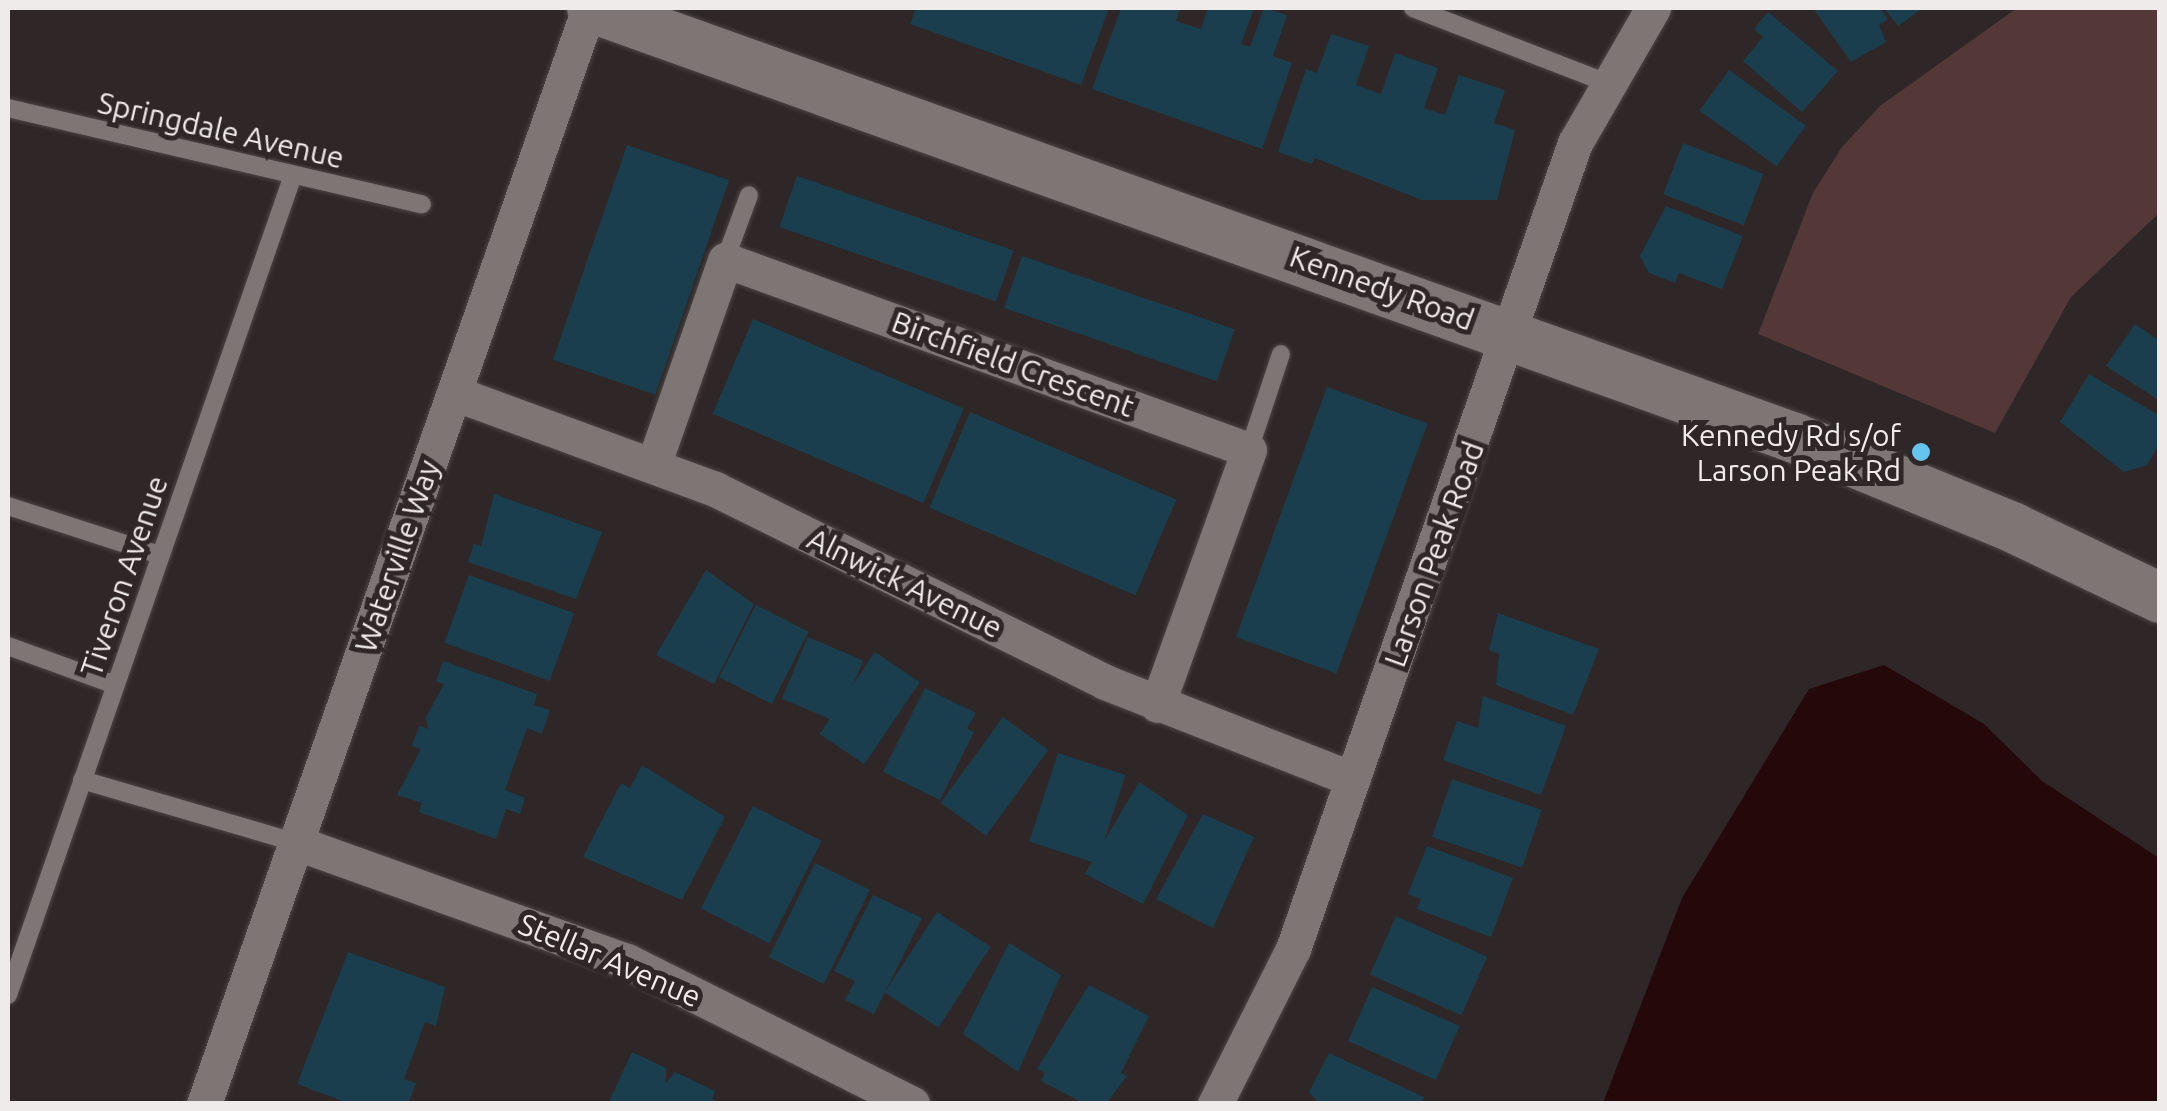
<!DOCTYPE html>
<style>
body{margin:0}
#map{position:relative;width:2167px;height:1111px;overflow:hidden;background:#2f2727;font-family:Ubuntu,sans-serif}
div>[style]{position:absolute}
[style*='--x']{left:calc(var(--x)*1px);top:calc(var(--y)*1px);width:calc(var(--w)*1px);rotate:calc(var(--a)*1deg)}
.green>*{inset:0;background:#543838}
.water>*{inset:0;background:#25080a}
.building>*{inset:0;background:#1a3e4d;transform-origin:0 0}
.roads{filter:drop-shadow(0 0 2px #4b4545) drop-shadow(0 0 2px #4b4545)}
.service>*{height:18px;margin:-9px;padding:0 9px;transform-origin:9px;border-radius:9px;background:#7e7575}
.minor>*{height:35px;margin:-17.5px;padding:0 17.5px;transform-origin:17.5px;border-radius:17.5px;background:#7e7575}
.secondary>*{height:50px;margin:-25px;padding:0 25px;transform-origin:25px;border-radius:25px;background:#7e7575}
.dots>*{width:28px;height:28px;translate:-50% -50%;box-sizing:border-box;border:5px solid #2f2727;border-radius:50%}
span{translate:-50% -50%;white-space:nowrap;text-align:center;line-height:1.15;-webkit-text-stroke:10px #2f2727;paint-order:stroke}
.street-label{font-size:30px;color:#f0ebeb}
.poi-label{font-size:30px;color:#f0ebeb}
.right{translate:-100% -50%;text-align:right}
.frame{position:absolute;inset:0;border:10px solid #f0ebeb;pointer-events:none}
</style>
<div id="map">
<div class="green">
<div style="clip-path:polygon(2017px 8px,2159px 8px,2159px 213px,2071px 297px,1995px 433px,1758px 334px,1813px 193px,1842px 147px,1880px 106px)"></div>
</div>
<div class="water">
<div style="clip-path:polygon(1884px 665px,1984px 724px,2042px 781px,2159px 858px,2159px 1103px,1603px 1103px,1682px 898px,1809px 689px)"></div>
</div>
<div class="building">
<div style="clip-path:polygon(916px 8px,1109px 8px,1081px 85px,910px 24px)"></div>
<div style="clip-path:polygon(1121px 8px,1180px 8px,1176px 21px,1201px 29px,1208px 8px,1254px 8px,1241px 44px,1250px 47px,1264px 8px,1287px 15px,1273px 56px,1292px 63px,1262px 149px,1092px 89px)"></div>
<div style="clip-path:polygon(1813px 8px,1880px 8px,1888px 19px,1879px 25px,1886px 42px,1851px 62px)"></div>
<div style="clip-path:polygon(1884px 8px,1923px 8px,1898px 26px)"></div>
<div style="clip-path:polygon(1768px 12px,1838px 71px,1802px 112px,1743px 61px,1763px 37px,1754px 29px)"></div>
<div style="clip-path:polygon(1331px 34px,1369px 46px,1356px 85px,1381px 94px,1395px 53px,1438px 68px,1424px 108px,1445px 115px,1459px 75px,1505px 90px,1494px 123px,1515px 130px,1497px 200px,1422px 200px,1315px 158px,1312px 164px,1278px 152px,1306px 69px,1317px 73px)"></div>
<div style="left:1729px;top:70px;width:95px;height:50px;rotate:36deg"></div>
<div style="left:1683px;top:143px;width:86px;height:55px;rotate:21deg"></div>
<div style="left:627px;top:145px;width:108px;height:227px;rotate:19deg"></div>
<div style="left:797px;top:176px;width:229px;height:54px;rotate:19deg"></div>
<div style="clip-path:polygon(1666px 206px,1743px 236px,1722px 289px,1679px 273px,1675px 283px,1649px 273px,1640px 256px)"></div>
<div style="left:1022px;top:256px;width:225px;height:55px;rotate:19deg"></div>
<div style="left:753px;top:319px;width:229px;height:103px;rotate:23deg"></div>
<div style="clip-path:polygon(2135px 324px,2160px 341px,2160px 401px,2106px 366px)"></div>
<div style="clip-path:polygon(2089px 374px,2160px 416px,2160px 443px,2147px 465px,2124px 472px,2060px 422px)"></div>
<div style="left:1327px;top:387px;width:107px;height:266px;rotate:20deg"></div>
<div style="left:970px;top:412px;width:224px;height:104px;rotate:23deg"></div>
<div style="clip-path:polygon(494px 494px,602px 532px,576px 599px,468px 562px,474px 544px,481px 546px)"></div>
<div style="clip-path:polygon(706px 570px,754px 604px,714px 684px,656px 655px)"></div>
<div style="left:469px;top:575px;width:112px;height:72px;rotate:20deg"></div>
<div style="left:756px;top:605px;width:59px;height:81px;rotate:27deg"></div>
<div style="clip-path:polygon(1498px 613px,1599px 649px,1573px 715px,1496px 685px,1499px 654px,1489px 650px)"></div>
<div style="left:808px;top:637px;width:60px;height:67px;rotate:23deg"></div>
<div style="left:875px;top:652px;width:54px;height:99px;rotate:34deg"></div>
<div style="clip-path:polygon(443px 661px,537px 694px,534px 705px,550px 710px,542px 734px,527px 728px,505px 790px,525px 798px,520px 814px,506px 809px,496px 839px,419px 812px,422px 803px,397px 795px,421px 749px,412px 746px,419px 726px,428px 729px,426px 717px,444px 684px,436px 681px)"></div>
<div style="clip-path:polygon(925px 688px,976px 713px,967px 728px,974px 732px,940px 800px,883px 772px)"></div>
<div style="clip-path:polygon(1483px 696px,1566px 726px,1541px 795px,1443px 760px,1457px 721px,1478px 728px)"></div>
<div style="left:1003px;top:717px;width:56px;height:106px;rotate:36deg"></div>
<div style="left:1058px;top:753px;width:71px;height:93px;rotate:18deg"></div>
<div style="clip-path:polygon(642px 765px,725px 817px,682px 900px,583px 857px,621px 783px,630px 788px)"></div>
<div style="left:1452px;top:779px;width:95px;height:61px;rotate:19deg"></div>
<div style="clip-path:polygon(1139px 782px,1188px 815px,1143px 904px,1085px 874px)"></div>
<div style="left:753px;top:806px;width:77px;height:115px;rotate:27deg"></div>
<div style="clip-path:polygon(1203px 814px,1254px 837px,1213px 928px,1156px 899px)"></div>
<div style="clip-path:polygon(1427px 846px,1513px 878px,1491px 937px,1417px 909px,1421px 899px,1408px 894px)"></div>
<div style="left:815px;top:863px;width:61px;height:105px;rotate:26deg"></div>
<div style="clip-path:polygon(873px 895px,922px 918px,874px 1014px,845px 1000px,855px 981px,834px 971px)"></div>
<div style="left:937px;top:912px;width:64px;height:96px;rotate:33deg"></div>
<div style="left:1396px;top:916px;width:100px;height:64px;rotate:24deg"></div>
<div style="clip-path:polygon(1009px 943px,1061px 975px,1018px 1072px,963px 1034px)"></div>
<div style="clip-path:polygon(348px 952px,445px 987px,436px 1026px,425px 1022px,404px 1079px,416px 1083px,408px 1104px,351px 1104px,297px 1084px)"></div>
<div style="clip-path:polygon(1089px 985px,1149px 1016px,1121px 1073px,1127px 1076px,1106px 1104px,1085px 1104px,1041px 1081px,1045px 1073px,1037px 1069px)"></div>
<div style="left:1372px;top:987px;width:96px;height:59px;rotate:24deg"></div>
<div style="clip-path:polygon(632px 1052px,666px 1068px,666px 1083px,675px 1072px,715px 1091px,712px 1099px,722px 1104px,608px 1104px)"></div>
<div style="clip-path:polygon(1329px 1053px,1424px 1097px,1421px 1104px,1320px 1104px,1309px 1092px)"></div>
</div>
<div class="roads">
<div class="service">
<div style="--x:1413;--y:8;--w:208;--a:21.1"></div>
<div style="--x:8;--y:108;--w:425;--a:13.1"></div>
<div style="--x:725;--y:260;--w:69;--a:-69.7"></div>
<div style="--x:1249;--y:450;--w:101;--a:-71.6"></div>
<div style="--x:8;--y:506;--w:160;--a:17.9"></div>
<div style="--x:8;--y:646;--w:114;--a:20"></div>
<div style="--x:82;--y:780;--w:224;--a:16.3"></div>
<div style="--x:8;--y:995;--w:868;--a:-70.83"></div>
</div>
<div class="minor">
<div style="--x:454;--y:393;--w:278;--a:20.2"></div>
<div style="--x:715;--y:489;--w:435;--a:26.3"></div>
<div style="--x:1105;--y:682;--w:266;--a:21.4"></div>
<div style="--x:654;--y:463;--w:215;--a:-70.7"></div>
<div style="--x:725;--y:260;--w:557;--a:19.93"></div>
<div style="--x:1249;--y:450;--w:271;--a:109.8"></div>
<div style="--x:297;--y:843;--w:350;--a:19.7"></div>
<div style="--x:627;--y:961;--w:319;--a:26.6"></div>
<div style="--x:204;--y:1104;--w:1162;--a:-70.64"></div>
<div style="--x:1215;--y:1104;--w:174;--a:-63.3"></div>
<div style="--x:1293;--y:949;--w:854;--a:-70.72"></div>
<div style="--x:1575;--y:143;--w:156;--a:-60"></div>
</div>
<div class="secondary">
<div style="--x:592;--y:8;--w:1278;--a:19.67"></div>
<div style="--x:1795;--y:438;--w:237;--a:22.3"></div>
<div style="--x:2014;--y:528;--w:162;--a:25.6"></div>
</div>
</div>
<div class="dots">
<div style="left:1921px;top:452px;background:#65c5ef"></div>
</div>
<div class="street-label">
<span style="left:221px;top:130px;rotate:13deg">Springdale Avenue</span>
<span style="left:1382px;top:288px;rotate:20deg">Kennedy Road</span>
<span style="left:1013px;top:364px;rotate:20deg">Birchfield Crescent</span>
<span style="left:1434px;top:554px;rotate:-70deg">Larson Peak Road</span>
<span style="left:397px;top:556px;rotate:-71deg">Waterville Way</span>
<span style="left:124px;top:576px;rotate:-71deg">Tiveron Avenue</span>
<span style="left:905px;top:583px;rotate:26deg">Alnwick Avenue</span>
<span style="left:610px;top:960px;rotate:23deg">Stellar Avenue</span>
</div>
<div class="poi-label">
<span class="right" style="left:1901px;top:452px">Kennedy Rd s/of<br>Larson Peak Rd</span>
</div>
<div class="frame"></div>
</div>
